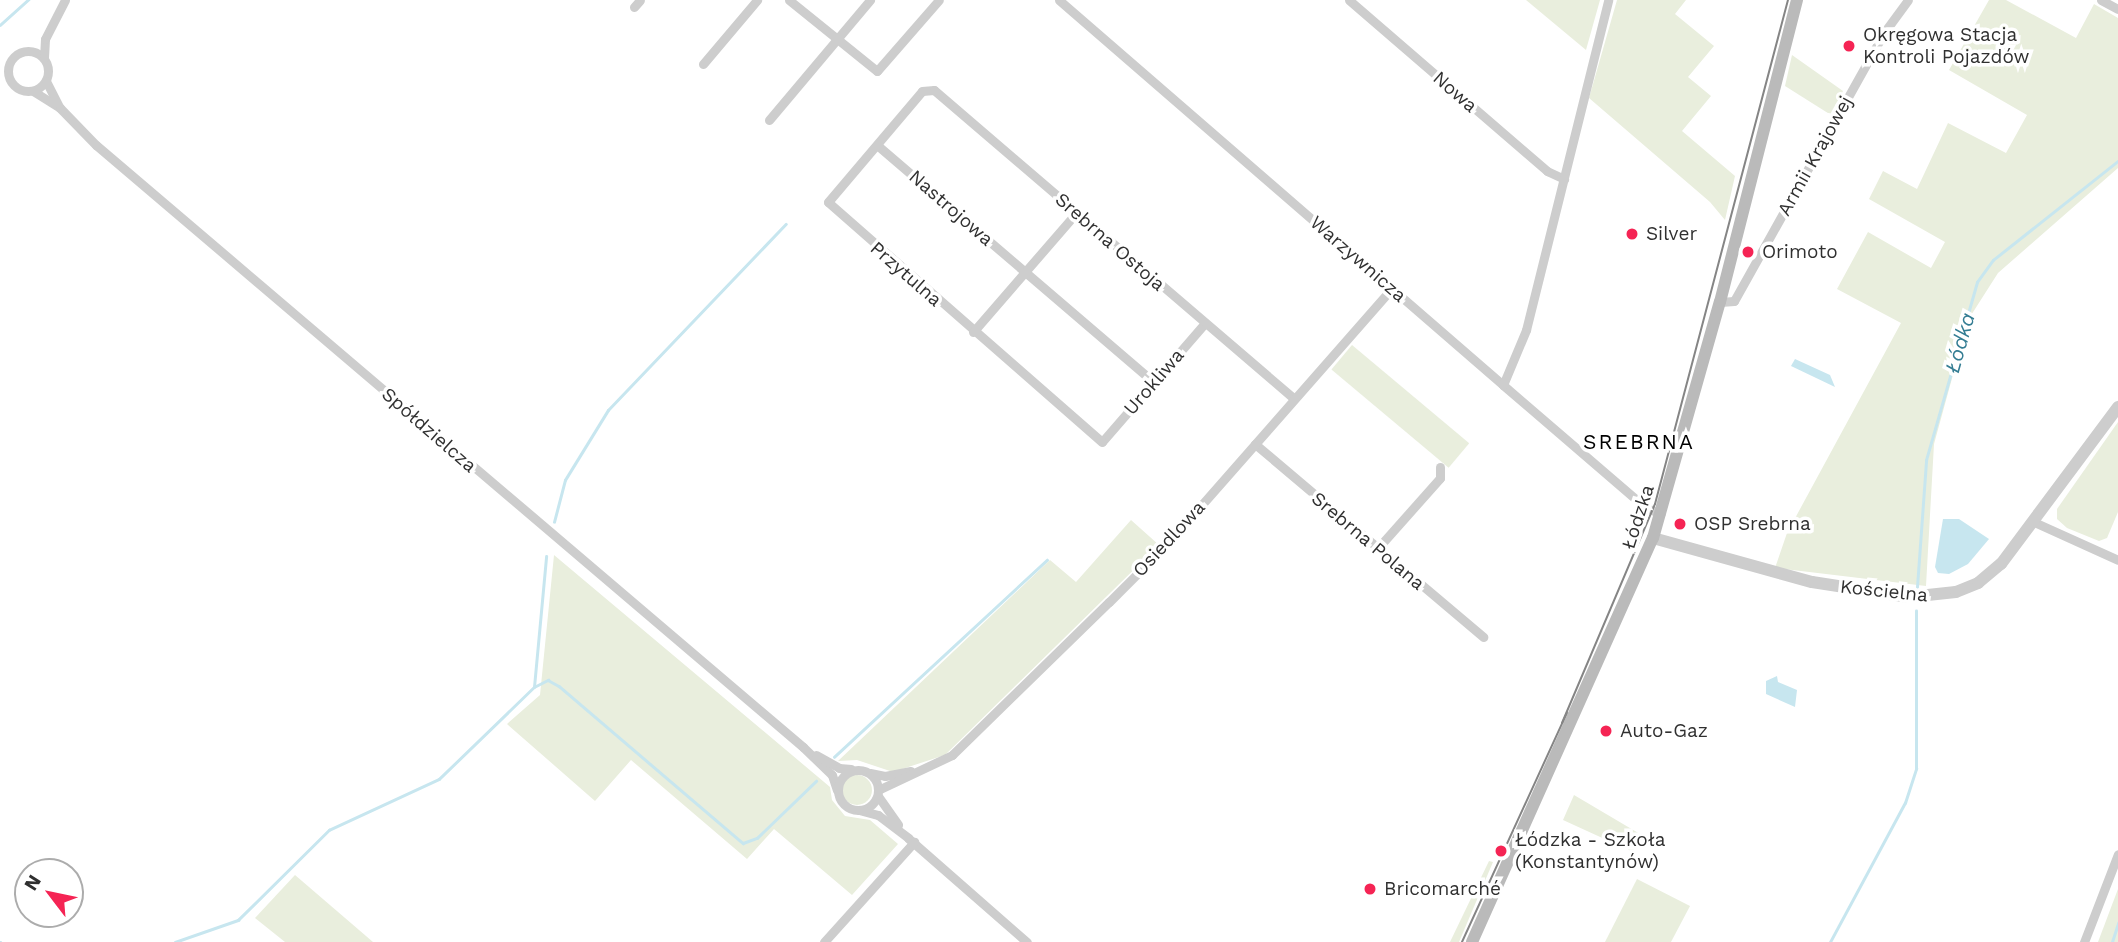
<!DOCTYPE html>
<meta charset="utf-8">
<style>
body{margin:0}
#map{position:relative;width:2118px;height:942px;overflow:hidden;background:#fff;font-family:"Work Sans",sans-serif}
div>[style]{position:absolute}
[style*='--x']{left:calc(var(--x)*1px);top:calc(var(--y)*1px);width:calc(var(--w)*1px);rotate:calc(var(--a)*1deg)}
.green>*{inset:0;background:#e9eedd;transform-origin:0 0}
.round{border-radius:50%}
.water>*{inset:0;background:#c7e6ef}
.stream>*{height:2.5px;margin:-1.25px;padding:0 1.25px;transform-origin:1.25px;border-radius:1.25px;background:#c7e6ef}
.minor>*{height:9px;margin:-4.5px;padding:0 4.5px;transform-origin:4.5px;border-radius:4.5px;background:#cdcdcd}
.minor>.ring{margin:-4.5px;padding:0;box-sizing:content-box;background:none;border:9px solid #cdcdcd;border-radius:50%}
.tertiary>*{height:12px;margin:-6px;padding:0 6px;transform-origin:6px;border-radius:6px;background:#cdcdcd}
.secondary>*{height:12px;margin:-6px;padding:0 6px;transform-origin:6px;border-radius:6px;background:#bababa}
.tram>*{height:2px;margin:-1px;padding:0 1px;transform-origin:1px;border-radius:1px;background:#858585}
.dots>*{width:19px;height:19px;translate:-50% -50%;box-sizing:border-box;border:4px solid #fff;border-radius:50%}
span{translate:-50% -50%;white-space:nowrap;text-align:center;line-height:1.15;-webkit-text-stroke:7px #fff;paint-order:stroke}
.poi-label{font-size:19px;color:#303030}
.left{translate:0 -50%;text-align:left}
.street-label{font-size:19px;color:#303030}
.water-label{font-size:21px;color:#347d93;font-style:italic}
.neighbourhood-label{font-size:21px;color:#000;letter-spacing:2px}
.north{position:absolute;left:14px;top:858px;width:70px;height:70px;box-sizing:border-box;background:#fff;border:2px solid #acacac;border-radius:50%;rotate:302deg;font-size:19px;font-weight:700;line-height:28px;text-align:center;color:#303030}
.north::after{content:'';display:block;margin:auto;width:24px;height:32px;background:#f52454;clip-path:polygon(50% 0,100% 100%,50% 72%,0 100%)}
</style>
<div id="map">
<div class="green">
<div style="clip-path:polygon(1526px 0,1600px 0,1586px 50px)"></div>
<div style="clip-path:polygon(1617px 0,1686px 0,1675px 14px,1714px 46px,1688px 77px,1711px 96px,1682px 131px,1735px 176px,1725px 220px,1710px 202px,1589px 98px)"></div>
<div style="clip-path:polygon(1989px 0,2006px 0,2076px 38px,2094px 4px,2118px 18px,2118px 168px,1998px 273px,1968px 320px,1934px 444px,1926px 586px,1775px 568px,1787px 533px,1901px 323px,1837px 289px,1868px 232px,1931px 268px,1945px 242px,1869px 199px,1883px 171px,1917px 189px,1948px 123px,2006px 153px,2027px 115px,1949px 70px)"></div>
<div style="clip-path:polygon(1792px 55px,1843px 91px,1831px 115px,1785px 86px)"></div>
<div style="left:1352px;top:345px;width:153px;height:32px;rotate:40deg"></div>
<div style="clip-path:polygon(2118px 422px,2118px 512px,2107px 538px,2099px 541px,2067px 528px,2057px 519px,2057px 509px)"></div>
<div style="clip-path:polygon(1131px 520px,1159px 545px,945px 755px,893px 772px,857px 760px,838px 761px,1050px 560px,1076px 582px)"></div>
<div style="clip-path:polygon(554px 555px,830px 787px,832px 800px,845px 816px,870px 820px,898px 844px,852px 895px,774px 829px,747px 859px,631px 760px,595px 801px,507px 724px,540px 695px)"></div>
<div class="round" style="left:842px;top:775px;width:30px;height:30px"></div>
<div style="clip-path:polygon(1574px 795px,1640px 834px,1633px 852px,1563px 820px)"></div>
<div style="clip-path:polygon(1489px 861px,1493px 862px,1459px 942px,1450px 942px)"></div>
<div style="clip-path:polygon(295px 875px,373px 942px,285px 942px,255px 918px)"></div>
<div style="clip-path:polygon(1637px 879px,1690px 906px,1671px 942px,1605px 942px)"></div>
<div style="clip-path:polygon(2118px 889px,2118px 942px,2098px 942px)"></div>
</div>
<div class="water">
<div style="clip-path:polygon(1795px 359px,1830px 375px,1835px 387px,1791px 366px)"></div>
<div style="clip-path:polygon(1943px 519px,1959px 519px,1989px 539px,1968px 564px,1949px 574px,1938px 573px,1935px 567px)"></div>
<div style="clip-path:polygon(1777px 676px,1778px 682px,1797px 690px,1795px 707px,1766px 694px,1766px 681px)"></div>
</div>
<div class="stream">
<div style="--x:0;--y:25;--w:38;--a:-42"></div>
<div style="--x:554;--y:522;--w:43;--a:-75.3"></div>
<div style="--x:565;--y:480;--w:82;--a:-58.4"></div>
<div style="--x:608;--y:410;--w:257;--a:-46.3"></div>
<div style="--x:1917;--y:587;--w:127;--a:-85.9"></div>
<div style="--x:1926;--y:460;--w:185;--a:-74"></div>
<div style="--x:1977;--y:282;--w:27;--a:-54"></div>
<div style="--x:1993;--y:260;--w:159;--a:-38.4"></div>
<div style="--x:534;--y:687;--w:16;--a:-27"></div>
<div style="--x:548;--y:680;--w:13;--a:29"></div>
<div style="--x:559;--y:686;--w:242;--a:40.5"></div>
<div style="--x:743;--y:843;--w:15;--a:-20"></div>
<div style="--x:757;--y:838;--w:82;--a:-44"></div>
<div style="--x:834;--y:757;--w:290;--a:-42.8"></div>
<div style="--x:0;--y:942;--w:1;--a:0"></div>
<div style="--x:175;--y:942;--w:67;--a:-19.2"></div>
<div style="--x:238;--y:920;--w:128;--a:-44.7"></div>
<div style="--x:329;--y:830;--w:121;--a:-24.9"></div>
<div style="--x:439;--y:779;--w:132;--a:-44.1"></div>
<div style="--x:534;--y:687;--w:131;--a:-84.7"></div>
<div style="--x:1830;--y:942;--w:158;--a:-61.7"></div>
<div style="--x:1905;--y:803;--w:36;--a:-72"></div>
<div style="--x:1916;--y:769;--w:158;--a:-90"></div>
<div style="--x:2112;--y:942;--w:20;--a:-72"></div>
</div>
<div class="minor">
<div style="--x:789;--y:0;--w:113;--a:38.9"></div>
<div style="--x:877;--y:71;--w:94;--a:-48.9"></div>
<div style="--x:1059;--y:0;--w:588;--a:40.93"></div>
<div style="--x:1503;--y:385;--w:187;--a:40.7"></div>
<div style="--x:1645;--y:507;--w:17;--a:24"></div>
<div style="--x:1349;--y:0;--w:262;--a:40.8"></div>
<div style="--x:1547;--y:171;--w:19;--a:25"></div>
<div style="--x:2101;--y:0;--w:19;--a:28"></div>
<div style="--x:634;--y:7;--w:9;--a:-49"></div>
<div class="ring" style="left:8px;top:51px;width:31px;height:31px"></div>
<div style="--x:44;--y:58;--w:19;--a:-87"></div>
<div style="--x:45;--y:39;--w:44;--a:-62.9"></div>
<div style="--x:703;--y:64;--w:84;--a:-49.8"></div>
<div style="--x:46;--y:81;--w:30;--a:63"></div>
<div style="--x:33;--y:91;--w:32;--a:32"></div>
<div style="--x:60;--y:108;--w:52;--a:45.8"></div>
<div style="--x:96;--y:145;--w:929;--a:40.41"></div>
<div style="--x:803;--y:747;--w:40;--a:44"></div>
<div style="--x:832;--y:775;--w:16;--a:72"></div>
<div style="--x:769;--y:120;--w:157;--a:-49.9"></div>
<div style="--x:877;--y:145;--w:365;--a:40.6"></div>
<div style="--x:1720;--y:302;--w:14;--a:-4"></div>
<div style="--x:1734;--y:301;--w:306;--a:-60.8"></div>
<div style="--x:1883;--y:34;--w:42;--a:-53.7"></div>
<div style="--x:1205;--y:323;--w:157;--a:130.9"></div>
<div style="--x:1102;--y:442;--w:364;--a:-138.8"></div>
<div style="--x:828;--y:202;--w:145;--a:-49.7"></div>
<div style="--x:922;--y:91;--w:12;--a:-5"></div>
<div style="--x:934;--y:90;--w:474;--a:40.6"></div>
<div style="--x:973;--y:332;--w:157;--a:-49.1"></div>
<div style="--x:1503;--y:385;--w:60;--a:-67.3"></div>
<div style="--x:1526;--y:330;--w:340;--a:-76"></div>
<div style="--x:1255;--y:444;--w:299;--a:40.2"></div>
<div style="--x:2034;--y:522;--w:92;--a:24.3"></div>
<div style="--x:1377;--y:549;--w:95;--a:-48.4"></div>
<div style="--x:1440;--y:478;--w:11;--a:-90"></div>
<div style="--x:816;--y:755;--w:26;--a:29"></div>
<div style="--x:839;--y:768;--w:12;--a:5"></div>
<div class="ring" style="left:838px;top:770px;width:31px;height:31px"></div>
<div style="--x:870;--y:773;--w:15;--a:11"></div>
<div style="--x:885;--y:776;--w:26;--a:-11"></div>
<div style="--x:878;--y:790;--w:82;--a:-25.3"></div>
<div style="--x:952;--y:755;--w:219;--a:-44.3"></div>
<div style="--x:1109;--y:602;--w:85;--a:-45"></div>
<div style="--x:1169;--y:542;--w:338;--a:-48.7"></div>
<div style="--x:878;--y:796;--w:35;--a:55"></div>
<div style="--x:859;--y:810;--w:20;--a:15"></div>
<div style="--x:878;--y:815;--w:38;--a:37"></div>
<div style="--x:908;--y:838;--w:158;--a:41.2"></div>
<div style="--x:824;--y:942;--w:135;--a:-48"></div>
<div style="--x:2084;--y:942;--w:94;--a:-68.9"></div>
</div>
<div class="tertiary">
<div style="--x:1653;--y:538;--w:165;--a:15.5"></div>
<div style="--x:1812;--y:582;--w:98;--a:8.8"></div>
<div style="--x:1909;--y:597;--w:47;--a:-6.1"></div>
<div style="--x:1956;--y:592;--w:24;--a:-22"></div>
<div style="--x:1978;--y:583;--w:30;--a:-40"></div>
<div style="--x:2001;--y:564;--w:196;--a:-53.3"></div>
</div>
<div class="secondary">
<div style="--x:1472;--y:942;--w:443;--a:-65.9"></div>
<div style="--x:1653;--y:538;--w:245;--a:-74.2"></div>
<div style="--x:1720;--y:302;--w:312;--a:-75.7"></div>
</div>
<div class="tram">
<div style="--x:1562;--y:723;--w:238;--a:-67"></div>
<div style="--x:1655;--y:504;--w:521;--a:-75.22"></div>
<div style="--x:1462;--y:942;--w:252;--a:-65.4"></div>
</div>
<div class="dots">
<div style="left:1849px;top:46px;background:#f52454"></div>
<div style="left:1632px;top:234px;background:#f52454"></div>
<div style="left:1748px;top:252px;background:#f52454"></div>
<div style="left:1680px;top:524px;background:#f52454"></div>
<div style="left:1606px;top:731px;background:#f52454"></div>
<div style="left:1501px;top:851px;background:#f52454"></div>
<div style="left:1370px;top:889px;background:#f52454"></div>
</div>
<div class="poi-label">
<span class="left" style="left:1863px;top:46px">Okręgowa Stacja<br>Kontroli Pojazdów</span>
<span class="left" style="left:1646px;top:234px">Silver</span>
<span class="left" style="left:1762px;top:252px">Orimoto</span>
<span class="left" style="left:1694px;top:524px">OSP Srebrna</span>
<span class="left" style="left:1620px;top:731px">Auto-Gaz</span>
<span class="left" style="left:1515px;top:851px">Łódzka - Szkoła<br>(Konstantynów)</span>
<span class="left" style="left:1384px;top:889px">Bricomarché</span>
</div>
<div class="street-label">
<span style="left:1455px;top:92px;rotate:41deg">Nowa</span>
<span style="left:1815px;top:156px;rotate:-61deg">Armii Krajowej</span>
<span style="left:951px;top:208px;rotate:41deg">Nastrojowa</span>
<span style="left:1110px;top:242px;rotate:41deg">Srebrna Ostoja</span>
<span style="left:1358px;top:259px;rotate:41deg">Warzywnicza</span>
<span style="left:906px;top:274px;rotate:41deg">Przytulna</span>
<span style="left:1154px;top:382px;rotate:-49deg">Urokliwa</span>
<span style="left:429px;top:430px;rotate:41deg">Spółdzielcza</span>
<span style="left:1638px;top:517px;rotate:-72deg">Łódzka</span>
<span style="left:1169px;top:539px;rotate:-47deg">Osiedlowa</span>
<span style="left:1368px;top:541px;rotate:40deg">Srebrna Polana</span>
<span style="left:1884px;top:591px;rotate:6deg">Kościelna</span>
</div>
<div class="water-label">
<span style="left:1960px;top:343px;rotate:-74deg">Łódka</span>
</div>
<div class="neighbourhood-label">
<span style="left:1639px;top:442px">SREBRNA</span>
</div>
<div class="north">N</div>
</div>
